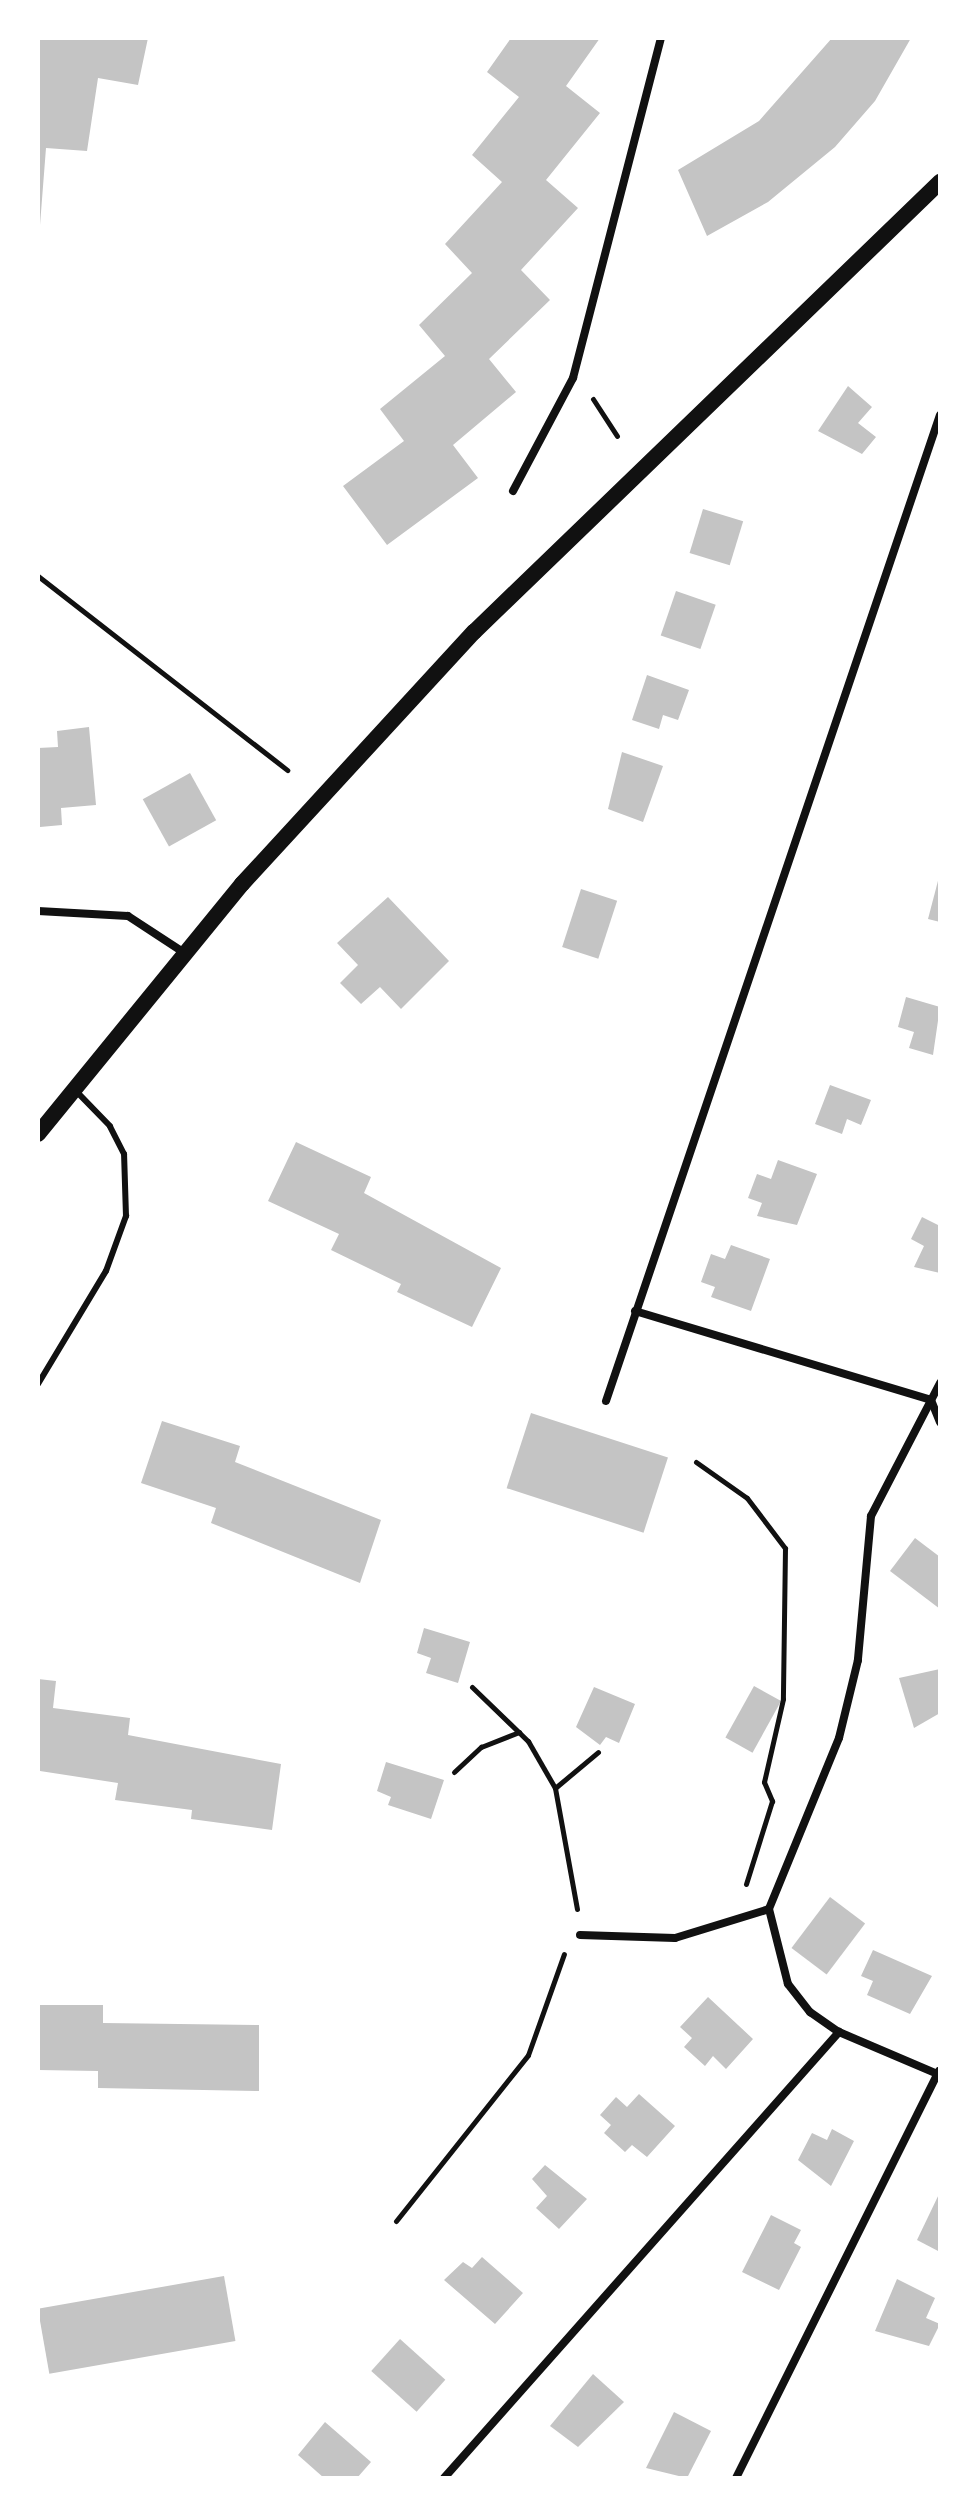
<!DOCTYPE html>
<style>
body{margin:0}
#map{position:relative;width:978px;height:2516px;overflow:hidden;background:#fff;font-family:Roboto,sans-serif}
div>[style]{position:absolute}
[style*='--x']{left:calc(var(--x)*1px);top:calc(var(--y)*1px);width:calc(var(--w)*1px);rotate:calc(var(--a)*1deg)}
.building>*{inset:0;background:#c4c4c4;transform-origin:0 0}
.path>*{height:5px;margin:-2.5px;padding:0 2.5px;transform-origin:2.5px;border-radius:2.5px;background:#111}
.service>*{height:6px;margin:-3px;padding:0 3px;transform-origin:3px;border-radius:3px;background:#111}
.minor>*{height:8px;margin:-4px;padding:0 4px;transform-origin:4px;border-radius:4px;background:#111}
.secondary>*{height:16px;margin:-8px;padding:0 8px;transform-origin:8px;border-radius:8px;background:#111}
span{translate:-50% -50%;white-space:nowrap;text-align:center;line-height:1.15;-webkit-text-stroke:7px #fff;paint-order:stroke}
.frame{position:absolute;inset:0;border:40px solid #fff;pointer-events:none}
</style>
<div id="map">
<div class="building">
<div style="clip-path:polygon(38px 38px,148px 38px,138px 85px,98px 78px,87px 151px,46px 148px,40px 225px)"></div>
<div style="clip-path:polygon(511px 38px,600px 38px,566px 86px,600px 113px,546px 180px,578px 208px,521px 270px,550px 300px,489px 359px,516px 392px,453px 445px,478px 478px,387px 545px,343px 486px,404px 441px,380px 409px,445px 356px,419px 325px,472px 273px,445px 244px,502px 182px,472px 155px,519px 97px,487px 72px)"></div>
<div style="clip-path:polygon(832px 38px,911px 38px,875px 101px,835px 147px,768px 202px,707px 236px,678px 170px,759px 121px)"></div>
<div style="clip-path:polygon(848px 386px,872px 407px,858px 423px,876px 437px,862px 454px,818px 431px)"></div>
<div style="left:703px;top:509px;width:42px;height:46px;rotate:17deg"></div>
<div style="left:676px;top:591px;width:42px;height:47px;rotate:19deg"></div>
<div style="clip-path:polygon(647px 675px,689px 690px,678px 720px,663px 715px,659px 729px,632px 720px)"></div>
<div style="clip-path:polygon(89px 727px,96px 805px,61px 808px,62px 825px,40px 827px,38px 748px,58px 747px,57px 731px)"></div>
<div style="clip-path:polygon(622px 752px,663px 766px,643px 822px,608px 809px)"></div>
<div style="left:190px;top:773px;width:54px;height:54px;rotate:61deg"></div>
<div style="clip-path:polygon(939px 877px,940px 878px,940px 922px,928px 919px)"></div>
<div style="left:581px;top:889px;width:38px;height:61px;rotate:18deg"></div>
<div style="clip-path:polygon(388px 897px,449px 961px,401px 1009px,380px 987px,361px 1004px,340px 983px,358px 965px,337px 943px)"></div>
<div style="clip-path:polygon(906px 997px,940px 1007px,933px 1055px,909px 1048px,914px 1032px,898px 1027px)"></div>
<div style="clip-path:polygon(830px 1085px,871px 1100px,861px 1125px,847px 1119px,842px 1134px,815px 1124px)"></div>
<div style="clip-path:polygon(296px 1142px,371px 1177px,364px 1193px,501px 1268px,472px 1327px,397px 1292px,401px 1284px,331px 1250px,339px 1234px,268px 1201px)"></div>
<div style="clip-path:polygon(778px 1160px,817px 1174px,797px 1225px,757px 1216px,762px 1203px,748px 1198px,757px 1174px,771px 1179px)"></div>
<div style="clip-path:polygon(922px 1217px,940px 1226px,940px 1273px,914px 1267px,924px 1246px,911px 1239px)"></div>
<div style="clip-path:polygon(731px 1245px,770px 1259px,751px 1311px,711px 1297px,715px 1287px,701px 1282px,711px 1254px,725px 1259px)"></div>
<div style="left:531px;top:1413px;width:144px;height:79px;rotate:18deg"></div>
<div style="clip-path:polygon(162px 1421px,240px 1446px,235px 1462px,381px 1520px,360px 1583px,211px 1523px,216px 1508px,141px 1483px)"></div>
<div style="clip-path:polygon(915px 1538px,940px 1557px,940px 1609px,890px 1571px)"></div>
<div style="clip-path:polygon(424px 1628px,470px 1642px,458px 1683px,426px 1673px,431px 1658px,417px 1653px)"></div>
<div style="clip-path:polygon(940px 1669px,940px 1713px,914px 1728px,899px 1678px)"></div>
<div style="clip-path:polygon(38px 1679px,56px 1681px,53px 1708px,130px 1718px,128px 1735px,281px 1764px,272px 1830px,191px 1819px,192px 1810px,115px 1800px,118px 1783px,40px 1771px)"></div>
<div style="left:754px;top:1686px;width:31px;height:59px;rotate:29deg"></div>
<div style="clip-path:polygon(594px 1687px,635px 1704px,619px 1743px,606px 1737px,600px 1745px,576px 1727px)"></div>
<div style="clip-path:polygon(386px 1762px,444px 1780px,431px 1819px,388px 1805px,391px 1797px,377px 1791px)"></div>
<div style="left:830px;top:1897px;width:44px;height:64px;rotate:37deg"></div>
<div style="clip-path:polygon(873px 1950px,932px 1976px,910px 2014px,867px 1995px,873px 1981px,861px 1976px)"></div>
<div style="clip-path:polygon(708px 1997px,753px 2039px,726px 2069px,713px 2056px,705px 2066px,684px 2047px,692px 2038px,680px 2027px)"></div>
<div style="clip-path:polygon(38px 2005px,103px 2005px,103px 2023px,259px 2025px,259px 2091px,98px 2088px,98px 2071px,38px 2070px)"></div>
<div style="clip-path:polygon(639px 2094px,675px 2126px,647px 2157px,632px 2145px,625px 2152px,604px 2133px,611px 2125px,600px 2115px,616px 2097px,627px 2107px)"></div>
<div style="clip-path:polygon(832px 2129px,854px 2141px,831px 2186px,798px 2160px,812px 2133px,827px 2140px)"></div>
<div style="clip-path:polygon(545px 2165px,587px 2199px,559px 2229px,536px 2208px,547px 2196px,532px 2179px)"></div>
<div style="clip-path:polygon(940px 2192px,940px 2252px,917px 2240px)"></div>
<div style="clip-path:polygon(771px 2215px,801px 2230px,794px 2243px,801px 2247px,779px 2290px,742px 2272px)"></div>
<div style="clip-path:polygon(482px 2257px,523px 2293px,495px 2324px,444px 2280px,463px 2262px,472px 2268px)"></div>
<div style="left:224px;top:2276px;width:66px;height:189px;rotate:80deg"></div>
<div style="clip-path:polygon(897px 2279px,935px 2298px,926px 2318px,940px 2324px,929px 2346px,875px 2331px)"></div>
<div style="left:400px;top:2339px;width:61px;height:43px;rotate:42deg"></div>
<div style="clip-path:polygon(593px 2374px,624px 2402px,578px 2447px,550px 2426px)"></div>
<div style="clip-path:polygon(674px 2412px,711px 2431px,687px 2478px,646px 2468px)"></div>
<div style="clip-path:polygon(325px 2422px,371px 2462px,357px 2478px,324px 2478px,298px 2455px)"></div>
</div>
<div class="path">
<div style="--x:593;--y:399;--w:44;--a:57"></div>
<div style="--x:38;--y:576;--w:316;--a:37.9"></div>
<div style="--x:696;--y:1462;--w:62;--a:35.2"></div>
<div style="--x:747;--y:1498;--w:63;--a:52.8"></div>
<div style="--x:785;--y:1548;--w:151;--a:90.8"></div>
<div style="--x:783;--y:1699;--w:85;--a:102.9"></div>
<div style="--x:764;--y:1782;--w:21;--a:67"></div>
<div style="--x:772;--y:1801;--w:87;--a:107.4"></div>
<div style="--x:472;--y:1687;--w:78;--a:44"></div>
<div style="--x:528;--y:1741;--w:54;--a:60.1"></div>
<div style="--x:555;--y:1788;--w:123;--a:79.7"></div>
<div style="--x:454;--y:1772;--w:37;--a:-43"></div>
<div style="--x:481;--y:1747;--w:41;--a:-21.5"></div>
<div style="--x:555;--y:1788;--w:56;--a:-39.9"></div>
<div style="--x:396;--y:2221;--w:212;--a:-51.5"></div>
<div style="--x:528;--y:2055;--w:107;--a:-70.4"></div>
</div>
<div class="service">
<div style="--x:38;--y:1384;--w:132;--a:-59"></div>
<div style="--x:106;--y:1271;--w:59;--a:-70"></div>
<div style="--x:126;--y:1216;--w:62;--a:-91.8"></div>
<div style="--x:124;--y:1154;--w:31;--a:-117"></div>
<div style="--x:110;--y:1126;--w:50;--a:-134.2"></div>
</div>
<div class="minor">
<div style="--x:513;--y:491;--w:128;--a:-62"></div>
<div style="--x:573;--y:378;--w:351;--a:-75.5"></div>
<div style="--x:38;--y:911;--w:90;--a:3.2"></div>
<div style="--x:128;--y:916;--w:66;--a:33.2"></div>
<div style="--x:635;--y:1311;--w:309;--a:16.7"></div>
<div style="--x:940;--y:1383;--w:150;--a:117.4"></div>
<div style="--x:871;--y:1516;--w:145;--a:95.2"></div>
<div style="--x:858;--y:1660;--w:80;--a:103.7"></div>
<div style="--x:839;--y:1738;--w:185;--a:112.3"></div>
<div style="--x:769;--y:1909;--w:77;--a:75.8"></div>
<div style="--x:788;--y:1984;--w:36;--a:52"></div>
<div style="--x:810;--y:2012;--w:35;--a:35"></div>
<div style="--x:839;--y:2032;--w:110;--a:23.1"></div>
<div style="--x:931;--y:1400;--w:24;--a:68"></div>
<div style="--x:606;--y:1401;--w:1041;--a:-71.29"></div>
<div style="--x:580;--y:1935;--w:95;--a:1.8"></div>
<div style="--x:675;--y:1938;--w:98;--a:-17.1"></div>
<div style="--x:444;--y:2478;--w:596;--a:-48.47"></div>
<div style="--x:736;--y:2478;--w:455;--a:-63.5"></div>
</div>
<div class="secondary">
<div style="--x:38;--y:1134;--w:323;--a:-50.8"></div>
<div style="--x:242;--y:884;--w:343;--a:-47.4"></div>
<div style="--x:474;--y:632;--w:648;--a:-44"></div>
</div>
<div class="frame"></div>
</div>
